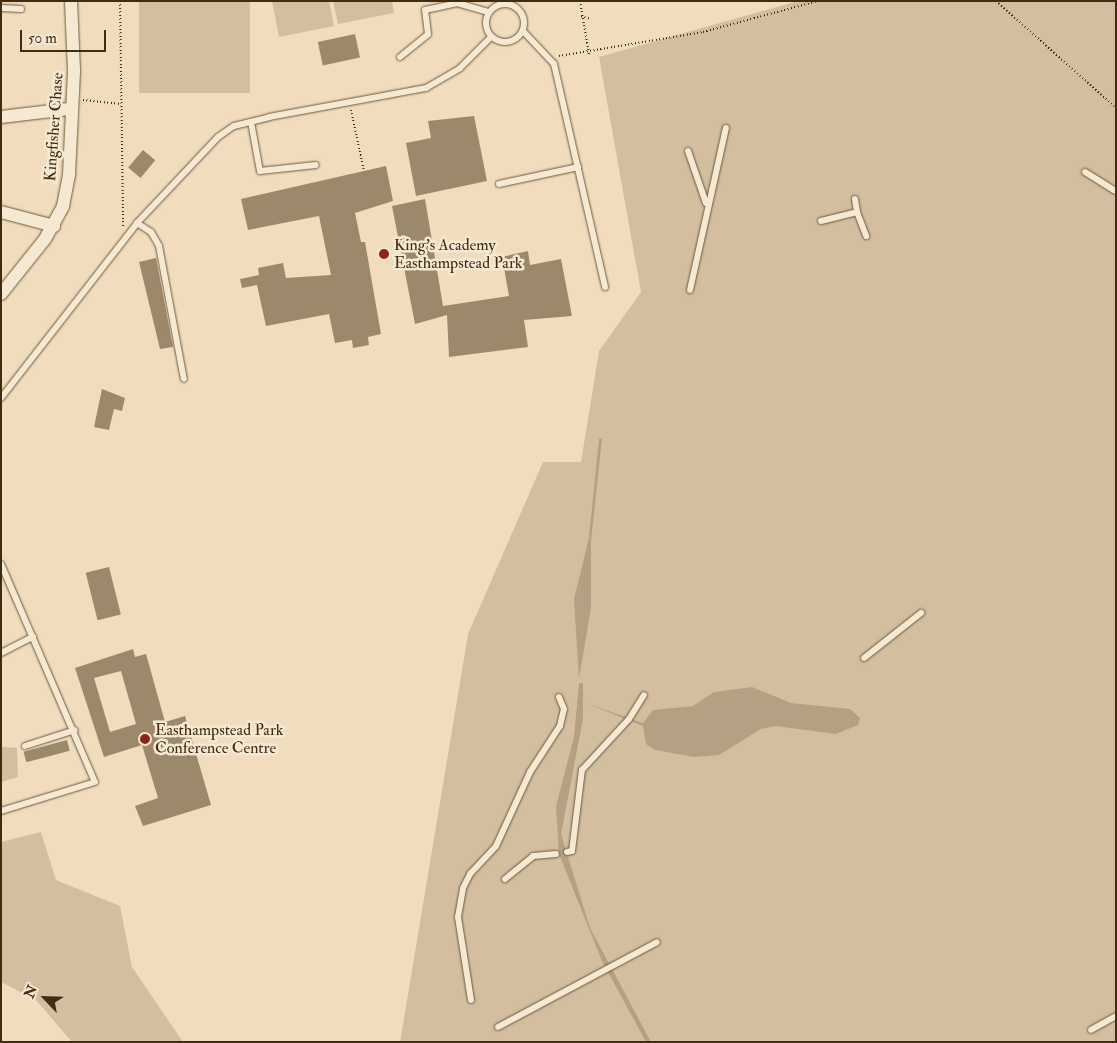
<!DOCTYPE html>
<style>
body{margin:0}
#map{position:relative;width:1117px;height:1043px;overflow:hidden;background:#f1ddbd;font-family:"IM FELL Double Pica",serif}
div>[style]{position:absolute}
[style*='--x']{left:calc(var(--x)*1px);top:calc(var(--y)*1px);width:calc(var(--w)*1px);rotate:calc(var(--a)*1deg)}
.green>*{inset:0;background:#d3bfa0;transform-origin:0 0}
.water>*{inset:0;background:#b4a183}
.building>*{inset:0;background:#9c886b;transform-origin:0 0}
.path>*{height:2px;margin-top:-1px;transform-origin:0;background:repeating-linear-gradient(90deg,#3f2c12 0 1px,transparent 0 3.5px)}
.roads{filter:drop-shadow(0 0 1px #6c583d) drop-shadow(0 0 1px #6c583d)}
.service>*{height:6px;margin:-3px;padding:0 3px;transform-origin:3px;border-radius:3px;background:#f6e9d4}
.service>.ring{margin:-3px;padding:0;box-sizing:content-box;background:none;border:6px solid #f6e9d4;border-radius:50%}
.minor>*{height:12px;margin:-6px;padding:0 6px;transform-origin:6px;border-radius:6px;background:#f6e9d4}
.dots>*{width:14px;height:14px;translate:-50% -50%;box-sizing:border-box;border:2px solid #f6e9d4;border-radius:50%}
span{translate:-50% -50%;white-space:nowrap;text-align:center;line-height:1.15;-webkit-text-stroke:5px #f6e9d4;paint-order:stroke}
.street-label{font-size:16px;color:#3f2c12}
.poi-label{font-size:16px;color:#3f2c12}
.left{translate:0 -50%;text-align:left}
.frame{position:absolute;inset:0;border:2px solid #3f2c12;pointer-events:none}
.north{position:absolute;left:20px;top:973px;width:50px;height:50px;-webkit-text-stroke:4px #f6e9d4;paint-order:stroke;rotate:294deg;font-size:14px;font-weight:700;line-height:20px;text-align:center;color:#3f2c12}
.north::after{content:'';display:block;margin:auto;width:18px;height:22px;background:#3f2c12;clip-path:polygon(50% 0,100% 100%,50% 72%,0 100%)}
.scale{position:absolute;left:20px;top:30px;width:86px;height:22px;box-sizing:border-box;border:2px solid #3f2c12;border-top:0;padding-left:6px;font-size:15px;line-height:18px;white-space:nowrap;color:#3f2c12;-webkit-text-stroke:4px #f6e9d4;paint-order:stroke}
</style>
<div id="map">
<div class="green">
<div style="left:139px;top:1px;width:111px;height:92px"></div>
<div style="clip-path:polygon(272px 1px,329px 1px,334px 26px,279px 37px)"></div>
<div style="clip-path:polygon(333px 1px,392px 1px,394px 13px,338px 24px)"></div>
<div style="clip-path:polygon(798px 1px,1116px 1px,1116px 1042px,400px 1042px,468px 634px,543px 462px,581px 462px,599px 351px,641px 292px,599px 57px)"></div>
<div style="clip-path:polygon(1px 747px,17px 748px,18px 777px,1px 782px)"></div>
<div style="clip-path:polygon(41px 832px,56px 880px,120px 906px,132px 967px,183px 1042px,72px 1042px,36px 1000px,1px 982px,1px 842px)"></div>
</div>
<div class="water">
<div style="clip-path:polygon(602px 438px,591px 541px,591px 608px,579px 679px,574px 599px,589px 537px,599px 439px)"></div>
<div style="clip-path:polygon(579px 683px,583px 683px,583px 719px,561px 834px,590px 928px,651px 1042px,646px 1042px,602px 961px,559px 854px,556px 806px,574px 737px)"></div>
<div style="clip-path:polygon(752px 687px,791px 703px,850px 709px,860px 718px,858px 725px,836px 734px,776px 726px,761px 729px,719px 755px,694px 757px,655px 750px,646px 744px,643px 726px,585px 703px,643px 723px,653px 710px,693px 706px,714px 692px)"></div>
</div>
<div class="building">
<div style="left:355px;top:34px;width:24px;height:38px;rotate:78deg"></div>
<div style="clip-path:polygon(474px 116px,487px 181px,416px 196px,406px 143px,431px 138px,428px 121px)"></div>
<div style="left:143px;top:150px;width:16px;height:23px;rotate:40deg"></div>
<div style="clip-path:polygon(386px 166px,393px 201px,355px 213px,361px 242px,365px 242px,381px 334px,368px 337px,369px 345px,353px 348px,352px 340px,335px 343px,329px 314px,266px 326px,257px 285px,242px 288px,240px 279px,259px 275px,258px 268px,283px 263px,286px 278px,331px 275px,319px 216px,248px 230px,241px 199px)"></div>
<div style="clip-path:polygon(425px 199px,443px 306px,509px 296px,502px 257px,528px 251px,530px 265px,561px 259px,572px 316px,524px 320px,528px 347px,449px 357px,447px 315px,415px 324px,392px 206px)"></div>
<div style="clip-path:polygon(156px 258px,173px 347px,160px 349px,139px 262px)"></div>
<div style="clip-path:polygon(102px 389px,125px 398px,122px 411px,114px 409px,109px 430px,94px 427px)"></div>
<div style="left:109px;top:567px;width:49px;height:24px;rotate:76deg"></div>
<div style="clip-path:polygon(evenodd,133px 649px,135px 657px,146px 654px,165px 722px,185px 716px,211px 805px,143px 826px,135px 806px,158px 798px,142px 745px,104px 757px,75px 668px,133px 649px,121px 671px,136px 724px,110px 732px,94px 678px,121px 671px)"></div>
<div style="left:67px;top:740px;width:11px;height:45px;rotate:75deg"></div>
</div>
<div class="path">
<div style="--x:120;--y:1;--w:225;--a:89.2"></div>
<div style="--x:580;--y:1;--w:54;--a:80.4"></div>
<div style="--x:996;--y:1;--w:161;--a:41.7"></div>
<div style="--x:581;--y:16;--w:10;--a:17"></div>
<div style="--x:559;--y:56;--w:146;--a:-9.5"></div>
<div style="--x:703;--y:32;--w:119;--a:-15.1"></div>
<div style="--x:83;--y:100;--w:38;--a:6"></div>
<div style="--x:351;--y:110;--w:62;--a:78"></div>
</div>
<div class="roads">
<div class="service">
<div class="ring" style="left:486px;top:4px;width:32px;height:32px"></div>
<div style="--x:1;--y:8;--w:20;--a:3"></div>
<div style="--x:523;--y:31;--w:45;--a:46.8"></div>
<div style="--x:554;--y:64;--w:229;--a:77.1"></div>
<div style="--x:400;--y:57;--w:36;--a:-39"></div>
<div style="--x:428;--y:34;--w:24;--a:-97"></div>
<div style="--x:425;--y:10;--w:33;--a:-12"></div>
<div style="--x:457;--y:3;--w:33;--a:16"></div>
<div style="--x:251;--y:122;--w:50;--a:79.6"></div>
<div style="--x:260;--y:171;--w:56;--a:-6.1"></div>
<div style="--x:688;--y:151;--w:55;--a:70.9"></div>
<div style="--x:1085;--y:172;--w:36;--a:32"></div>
<div style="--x:499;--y:184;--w:81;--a:-12.1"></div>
<div style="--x:855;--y:199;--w:13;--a:81"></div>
<div style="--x:821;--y:221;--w:37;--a:-14"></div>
<div style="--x:857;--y:212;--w:26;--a:69"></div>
<div style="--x:137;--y:223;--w:17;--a:33"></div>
<div style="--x:151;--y:232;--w:16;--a:60"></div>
<div style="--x:159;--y:246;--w:135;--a:79.4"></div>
<div style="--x:690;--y:290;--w:166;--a:-77.5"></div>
<div style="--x:1;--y:398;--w:222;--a:-52.1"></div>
<div style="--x:137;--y:223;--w:118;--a:-46.7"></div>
<div style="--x:218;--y:137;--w:19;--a:-35"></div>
<div style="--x:234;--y:126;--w:36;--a:-14"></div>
<div style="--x:269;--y:117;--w:160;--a:-10.5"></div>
<div style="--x:426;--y:88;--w:39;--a:-30"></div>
<div style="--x:460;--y:68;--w:44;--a:-45"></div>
<div style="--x:1;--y:564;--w:237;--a:66.7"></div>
<div style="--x:95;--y:782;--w:98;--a:162.9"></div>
<div style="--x:1;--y:653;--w:36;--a:-27"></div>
<div style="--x:864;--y:658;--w:73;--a:-38.3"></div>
<div style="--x:25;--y:746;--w:52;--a:-17.7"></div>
<div style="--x:567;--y:852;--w:5;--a:-11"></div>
<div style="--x:572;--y:851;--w:82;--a:-83"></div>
<div style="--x:582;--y:770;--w:69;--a:-47.3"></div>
<div style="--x:629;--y:719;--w:28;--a:-58"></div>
<div style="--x:505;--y:879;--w:36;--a:-39"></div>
<div style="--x:533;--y:856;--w:23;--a:-5"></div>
<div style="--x:471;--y:1000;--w:84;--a:-98.9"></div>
<div style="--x:458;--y:917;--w:29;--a:-80"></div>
<div style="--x:463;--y:888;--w:16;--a:-63"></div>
<div style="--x:470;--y:874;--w:38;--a:-47"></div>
<div style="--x:496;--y:846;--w:81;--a:-65.3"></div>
<div style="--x:530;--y:772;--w:55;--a:-56.9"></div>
<div style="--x:560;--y:726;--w:17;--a:-77"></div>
<div style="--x:564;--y:709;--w:13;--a:-113"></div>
<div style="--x:498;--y:1027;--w:180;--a:-28.1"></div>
<div style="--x:1091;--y:1030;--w:29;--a:-29"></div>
</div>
<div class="minor">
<div style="--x:1;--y:117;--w:68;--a:-6.7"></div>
<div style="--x:1;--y:212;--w:55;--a:14.8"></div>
<div style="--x:1;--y:294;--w:70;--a:-51.3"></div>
<div style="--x:45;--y:239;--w:38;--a:-61"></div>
<div style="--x:63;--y:206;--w:33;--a:-79"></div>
<div style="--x:69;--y:174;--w:104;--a:-87.2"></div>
<div style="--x:74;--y:70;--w:69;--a:-92.5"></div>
</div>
</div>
<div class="dots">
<div style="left:384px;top:254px;background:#8f2418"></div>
<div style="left:145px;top:739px;background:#8f2418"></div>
</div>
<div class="street-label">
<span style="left:54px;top:127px;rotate:-86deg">Kingfisher Chase</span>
</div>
<div class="poi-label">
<span class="left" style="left:394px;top:254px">King's Academy<br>Easthampstead Park</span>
<span class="left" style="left:155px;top:739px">Easthampstead Park<br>Conference Centre</span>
</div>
<div class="frame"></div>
<div class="north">N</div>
<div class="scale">50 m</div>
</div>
